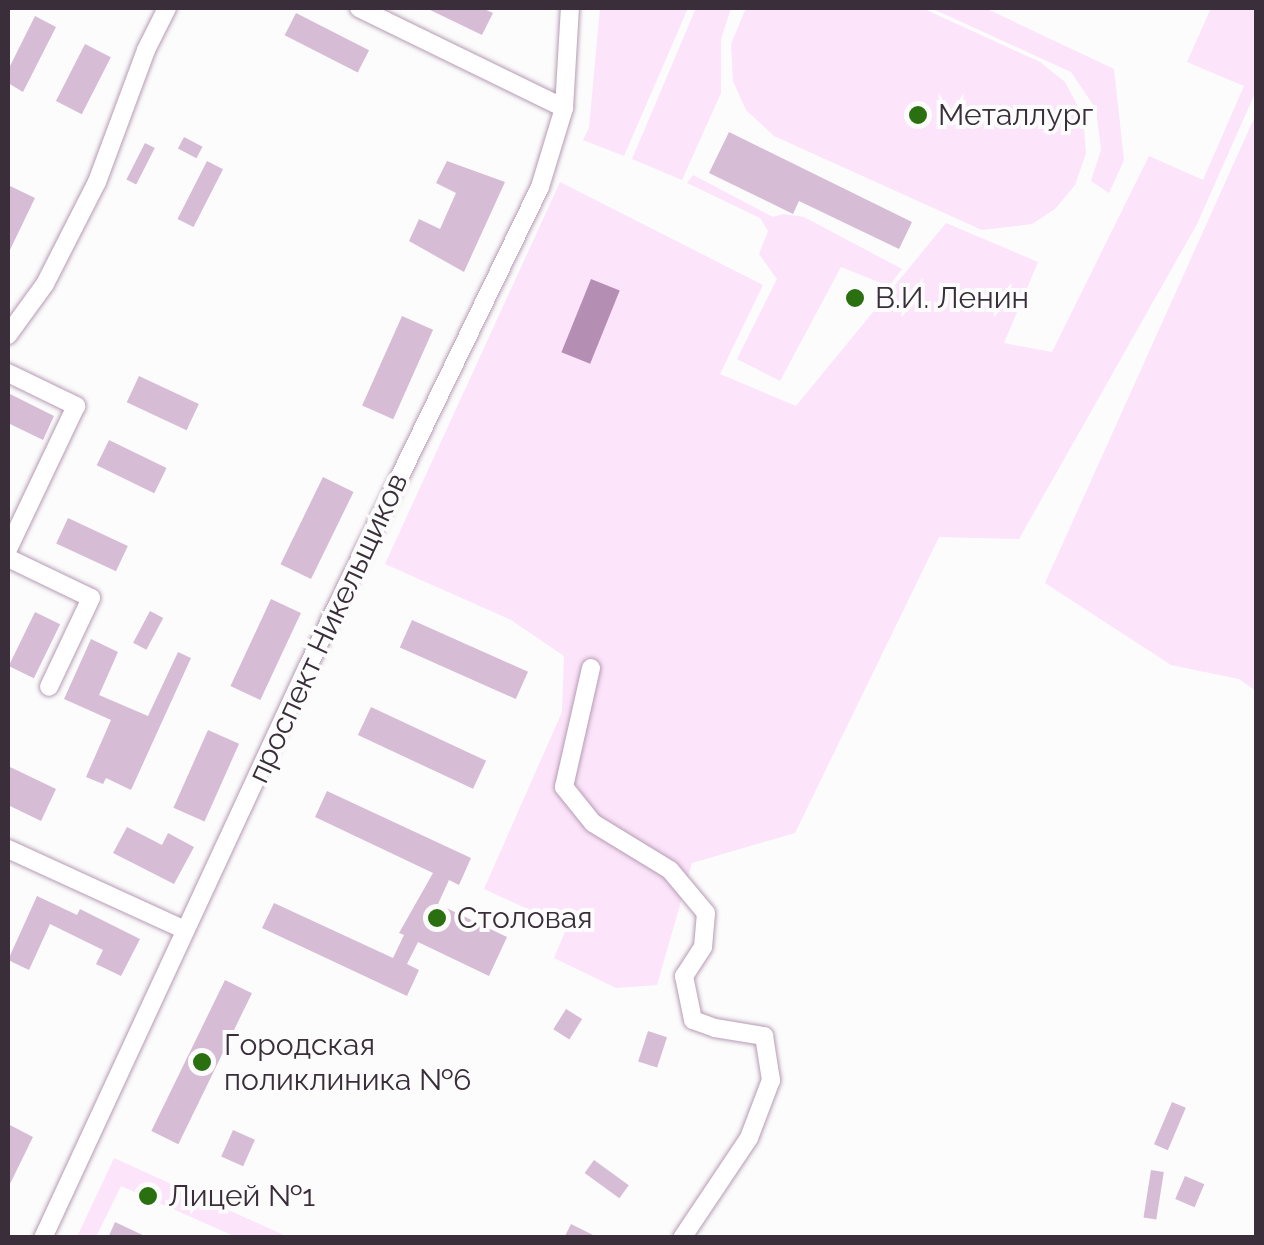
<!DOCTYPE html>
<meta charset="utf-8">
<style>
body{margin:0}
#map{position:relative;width:1264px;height:1245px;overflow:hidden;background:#fcfcfc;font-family:Raleway,sans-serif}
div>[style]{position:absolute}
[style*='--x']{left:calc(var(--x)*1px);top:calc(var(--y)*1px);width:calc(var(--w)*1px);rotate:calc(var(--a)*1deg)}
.green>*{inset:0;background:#fce4fa}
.water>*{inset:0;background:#b48eb3;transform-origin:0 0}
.building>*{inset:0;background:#d7bcd6;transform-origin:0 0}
.roads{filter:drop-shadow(0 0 2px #b69bb4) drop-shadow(0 0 2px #b69bb4)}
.minor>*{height:18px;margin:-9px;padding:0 9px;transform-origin:9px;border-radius:9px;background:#fff}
.dots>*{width:28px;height:28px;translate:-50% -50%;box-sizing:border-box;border:5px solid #fcfcfc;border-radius:50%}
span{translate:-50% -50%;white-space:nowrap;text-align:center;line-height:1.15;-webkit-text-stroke:8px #fcfcfc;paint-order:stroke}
.poi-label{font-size:30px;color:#392e39}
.left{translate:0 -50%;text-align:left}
.street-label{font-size:30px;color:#392e39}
.frame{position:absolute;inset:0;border:10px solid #392e39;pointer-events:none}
</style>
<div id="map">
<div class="green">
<div style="clip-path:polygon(600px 8px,688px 8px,624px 156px,583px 140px,589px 128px)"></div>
<div style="clip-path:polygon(696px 8px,731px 8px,721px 39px,721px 93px,682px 180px,632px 159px)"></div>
<div style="clip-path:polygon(746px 8px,922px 8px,1040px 62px,1065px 82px,1083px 116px,1086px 153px,1075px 185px,1055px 209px,1032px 224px,982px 230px,774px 136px,746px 110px,733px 81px,731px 44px)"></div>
<div style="clip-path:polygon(931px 8px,985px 8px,1114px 69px,1124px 160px,1109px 193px,1091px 181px,1101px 150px,1096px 109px,1071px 72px)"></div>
<div style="clip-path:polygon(1211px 8px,1256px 8px,1256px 91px,1197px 224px,1019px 539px,939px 537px,795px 833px,692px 863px,657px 985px,616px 988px,554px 958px,567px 927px,484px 889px,562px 712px,564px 656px,511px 620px,385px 564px,560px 182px,763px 285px,720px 374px,796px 406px,946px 223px,1038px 262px,1004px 343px,1052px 352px,1149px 156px,1203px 180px,1244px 86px,1187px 62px)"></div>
<div style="clip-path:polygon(1256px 114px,1256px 691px,1239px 679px,1171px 665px,1045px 583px)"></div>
<div style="clip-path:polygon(693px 175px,773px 217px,783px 214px,804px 217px,902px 269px,889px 286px,841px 267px,780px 381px,737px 359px,777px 279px,759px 254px,768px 231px,760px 218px,687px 183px)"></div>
<div style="clip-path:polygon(114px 1158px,288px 1237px,236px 1237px,121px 1186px,96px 1237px,77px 1237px)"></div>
</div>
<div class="water">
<div style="left:591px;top:279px;width:31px;height:79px;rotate:22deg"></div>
</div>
<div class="building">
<div style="clip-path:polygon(426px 8px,482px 8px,493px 13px,482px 35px)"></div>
<div style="left:296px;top:13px;width:82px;height:25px;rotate:27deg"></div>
<div style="clip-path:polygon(35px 16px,56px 27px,23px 92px,8px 83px,8px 70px)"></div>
<div style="left:85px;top:44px;width:29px;height:64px;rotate:27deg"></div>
<div style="clip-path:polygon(729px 132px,912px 222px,899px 249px,799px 201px,793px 214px,709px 173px)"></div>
<div style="left:184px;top:137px;width:21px;height:13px;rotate:28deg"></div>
<div style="left:145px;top:143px;width:11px;height:41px;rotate:27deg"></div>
<div style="left:207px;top:161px;width:18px;height:65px;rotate:27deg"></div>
<div style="clip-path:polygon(447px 161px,505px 182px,464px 272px,409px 241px,419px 219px,440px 229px,456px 193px,436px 183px)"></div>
<div style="clip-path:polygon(8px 185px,35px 198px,8px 254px)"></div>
<div style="left:402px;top:316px;width:34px;height:98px;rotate:24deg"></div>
<div style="left:139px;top:376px;width:66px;height:29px;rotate:25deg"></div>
<div style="clip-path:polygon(8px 393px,54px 416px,43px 440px,8px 423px)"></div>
<div style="left:109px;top:440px;width:64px;height:28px;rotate:26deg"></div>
<div style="left:323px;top:477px;width:34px;height:97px;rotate:26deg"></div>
<div style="left:68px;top:518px;width:66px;height:28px;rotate:25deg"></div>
<div style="left:271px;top:599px;width:33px;height:96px;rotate:25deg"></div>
<div style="left:150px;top:611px;width:15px;height:36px;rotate:28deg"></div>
<div style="left:35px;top:612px;width:28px;height:60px;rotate:26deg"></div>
<div style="left:412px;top:620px;width:127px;height:30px;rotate:24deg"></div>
<div style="clip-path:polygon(91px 639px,118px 652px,99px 695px,148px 716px,178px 652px,191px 658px,131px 790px,106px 778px,103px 784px,86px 777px,111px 720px,64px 699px)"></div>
<div style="left:371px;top:707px;width:127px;height:31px;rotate:25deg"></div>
<div style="left:208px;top:730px;width:34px;height:85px;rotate:24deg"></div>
<div style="clip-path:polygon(8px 766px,56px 789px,41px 821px,8px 805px)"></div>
<div style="clip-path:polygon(327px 791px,471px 858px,459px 885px,449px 880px,438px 904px,507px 937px,489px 976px,418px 942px,407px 964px,419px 970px,407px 996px,262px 928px,274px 903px,393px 958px,404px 935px,399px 933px,433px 873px,315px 817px)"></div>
<div style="clip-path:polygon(127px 827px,162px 845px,168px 833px,194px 847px,174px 884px,113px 853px)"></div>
<div style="clip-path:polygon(37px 896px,77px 915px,80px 909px,140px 939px,121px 976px,96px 964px,103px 950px,50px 924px,29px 970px,8px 960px)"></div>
<div style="left:225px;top:980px;width:30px;height:168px;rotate:26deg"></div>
<div style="left:566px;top:1009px;width:19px;height:24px;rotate:32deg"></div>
<div style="left:648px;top:1031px;width:20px;height:32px;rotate:18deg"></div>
<div style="left:1172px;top:1102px;width:15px;height:46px;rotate:23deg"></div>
<div style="clip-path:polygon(8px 1124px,33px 1137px,8px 1188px)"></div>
<div style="left:233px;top:1130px;width:24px;height:29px;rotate:24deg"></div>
<div style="left:594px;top:1160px;width:43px;height:16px;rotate:36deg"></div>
<div style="left:1151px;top:1170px;width:13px;height:48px;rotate:9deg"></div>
<div style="left:1185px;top:1176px;width:21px;height:25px;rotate:23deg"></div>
<div style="clip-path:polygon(115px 1222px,149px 1238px,108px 1238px)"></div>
<div style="clip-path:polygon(571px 1224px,599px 1238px,564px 1238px)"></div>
</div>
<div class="roads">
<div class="minor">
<div style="--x:359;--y:8;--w:228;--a:26"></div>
<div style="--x:8;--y:335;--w:63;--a:-54"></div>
<div style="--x:45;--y:284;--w:114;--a:-63"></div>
<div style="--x:97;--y:182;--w:141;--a:-69.6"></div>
<div style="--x:146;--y:50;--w:47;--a:-63.4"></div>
<div style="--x:8;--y:373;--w:76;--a:25.9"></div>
<div style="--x:76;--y:406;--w:158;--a:115.4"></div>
<div style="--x:8;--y:558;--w:92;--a:25.7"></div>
<div style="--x:91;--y:598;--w:98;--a:115.3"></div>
<div style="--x:591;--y:668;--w:122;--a:102.8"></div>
<div style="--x:564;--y:787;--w:46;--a:51.1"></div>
<div style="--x:593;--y:823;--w:90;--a:31.4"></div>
<div style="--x:670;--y:870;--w:56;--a:50.1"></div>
<div style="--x:706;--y:913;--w:34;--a:95"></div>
<div style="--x:703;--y:947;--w:35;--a:123"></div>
<div style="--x:684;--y:976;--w:45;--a:78.4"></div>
<div style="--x:693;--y:1020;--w:23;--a:20"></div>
<div style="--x:715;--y:1028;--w:50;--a:9.3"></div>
<div style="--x:764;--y:1036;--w:45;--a:81"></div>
<div style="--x:771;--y:1080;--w:62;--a:110.8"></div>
<div style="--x:749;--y:1138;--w:120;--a:123.8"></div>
<div style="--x:8;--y:849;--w:195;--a:24.6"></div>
<div style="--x:43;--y:1238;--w:630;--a:-65.14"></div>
<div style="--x:308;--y:666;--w:532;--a:-64.16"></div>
<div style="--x:540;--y:187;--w:83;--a:-73.1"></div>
<div style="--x:564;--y:108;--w:100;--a:-86.6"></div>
</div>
</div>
<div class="dots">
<div style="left:918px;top:115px;background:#2a7010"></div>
<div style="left:855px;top:298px;background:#2a7010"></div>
<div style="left:437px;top:918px;background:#2a7010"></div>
<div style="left:202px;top:1062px;background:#2a7010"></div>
<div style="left:148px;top:1196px;background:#2a7010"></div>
</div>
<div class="poi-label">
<span class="left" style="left:938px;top:115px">Металлург</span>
<span class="left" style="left:875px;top:298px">В.И. Ленин</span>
<span class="left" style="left:457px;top:918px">Столовая</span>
<span class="left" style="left:224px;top:1062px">Городская<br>поликлиника №6</span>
<span class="left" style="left:168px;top:1196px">Лицей №1</span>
</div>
<div class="street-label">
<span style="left:328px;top:628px;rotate:-65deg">проспект Никельщиков</span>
</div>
<div class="frame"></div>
</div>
